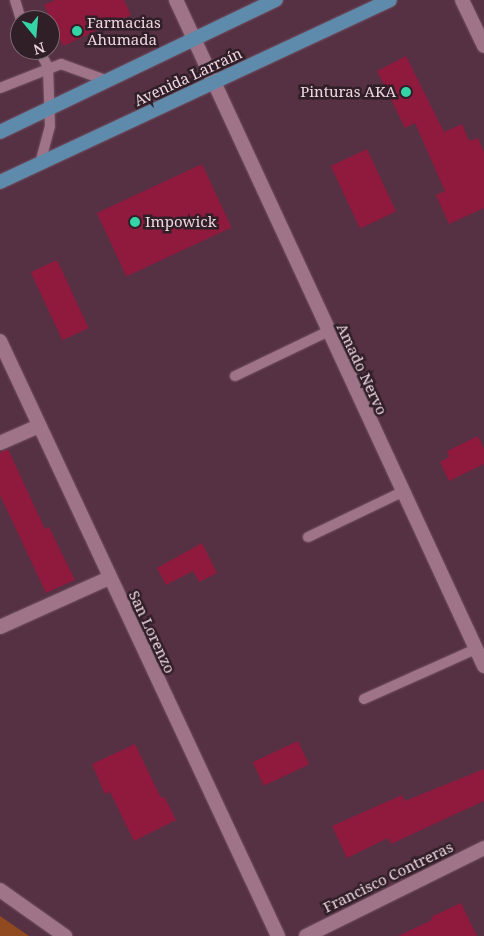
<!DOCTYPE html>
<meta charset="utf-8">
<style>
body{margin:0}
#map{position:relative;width:484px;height:936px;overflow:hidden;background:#563043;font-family:"Noto Serif",serif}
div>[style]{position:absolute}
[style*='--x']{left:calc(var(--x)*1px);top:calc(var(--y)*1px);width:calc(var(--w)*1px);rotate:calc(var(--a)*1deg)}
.green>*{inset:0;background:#914a1f}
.building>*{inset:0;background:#8f1a3e;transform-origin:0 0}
.roads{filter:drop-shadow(0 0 1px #705061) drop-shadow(0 0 1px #705061)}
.service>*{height:10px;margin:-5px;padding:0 5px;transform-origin:5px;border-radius:5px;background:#9f7489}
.minor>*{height:14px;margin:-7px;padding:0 7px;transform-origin:7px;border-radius:7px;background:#9f7489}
.secondary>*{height:14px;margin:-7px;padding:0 7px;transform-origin:7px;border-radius:7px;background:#9f7489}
.primary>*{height:14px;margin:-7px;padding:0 7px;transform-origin:7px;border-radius:7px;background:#5e8bac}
.dots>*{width:14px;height:14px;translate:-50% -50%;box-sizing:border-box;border:2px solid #301f27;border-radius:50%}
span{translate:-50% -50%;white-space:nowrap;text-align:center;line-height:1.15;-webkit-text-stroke:5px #301f27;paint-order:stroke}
.poi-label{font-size:15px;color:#eed6e1}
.left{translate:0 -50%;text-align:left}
.right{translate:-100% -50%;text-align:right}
.street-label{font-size:15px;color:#eed6e1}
.north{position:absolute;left:10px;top:10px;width:50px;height:50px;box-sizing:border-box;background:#301f27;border:1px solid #7c6871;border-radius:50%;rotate:163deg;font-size:14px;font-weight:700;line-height:20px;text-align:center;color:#eed6e1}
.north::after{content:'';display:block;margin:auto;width:18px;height:22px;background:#35d4a7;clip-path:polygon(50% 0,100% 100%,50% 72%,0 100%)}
</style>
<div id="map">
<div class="green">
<div style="clip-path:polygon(0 916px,29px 936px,0 936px)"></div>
</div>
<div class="building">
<div style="clip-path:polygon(55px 0,124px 0,131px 15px,63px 46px,44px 5px)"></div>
<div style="clip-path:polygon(406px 56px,444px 132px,462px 124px,469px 141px,478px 138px,484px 152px,484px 208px,449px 224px,436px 195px,445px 191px,415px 123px,405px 128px,377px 71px)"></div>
<div style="left:367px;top:149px;width:69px;height:40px;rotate:65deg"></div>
<div style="left:202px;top:164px;width:70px;height:116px;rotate:65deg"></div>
<div style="left:57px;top:260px;width:75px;height:29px;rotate:65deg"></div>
<div style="clip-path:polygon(478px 436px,484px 449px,484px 464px,449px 481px,440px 462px,449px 457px,447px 451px)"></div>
<div style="clip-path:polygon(8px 449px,45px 529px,49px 527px,75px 580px,46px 593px,0 495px,0 452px)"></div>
<div style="clip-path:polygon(202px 543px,217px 573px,199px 582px,193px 571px,166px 585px,157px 568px)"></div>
<div style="left:298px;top:741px;width:26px;height:50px;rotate:65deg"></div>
<div style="clip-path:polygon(135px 744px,161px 798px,164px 796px,176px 820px,134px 841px,110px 792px,105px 794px,92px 764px)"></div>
<div style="clip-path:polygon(484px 769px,484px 801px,391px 844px,388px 838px,347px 858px,332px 826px,402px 795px,405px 801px)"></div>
<div style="clip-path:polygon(461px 903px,477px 936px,398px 936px,432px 920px,431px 917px)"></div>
</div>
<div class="roads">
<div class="service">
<div style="--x:15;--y:0;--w:21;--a:73"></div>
<div style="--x:39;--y:50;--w:19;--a:62"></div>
<div style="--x:48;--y:67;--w:59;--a:88.1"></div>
<div style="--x:50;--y:126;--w:39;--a:105"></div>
<div style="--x:0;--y:88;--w:66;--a:-21.5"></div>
<div style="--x:61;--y:64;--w:50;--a:19.9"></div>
<div style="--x:235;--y:376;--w:102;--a:-25.6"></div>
<div style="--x:308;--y:537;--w:104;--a:-25.6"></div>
<div style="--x:364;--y:699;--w:123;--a:-24.1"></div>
</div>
<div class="minor">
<div style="--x:176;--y:0;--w:734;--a:65.18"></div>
<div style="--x:462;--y:0;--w:51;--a:64.4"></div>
<div style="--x:0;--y:341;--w:657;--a:64.96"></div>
<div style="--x:0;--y:443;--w:43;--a:-23.6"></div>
<div style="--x:0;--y:627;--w:120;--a:-24.2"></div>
<div style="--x:306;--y:936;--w:199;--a:-26.3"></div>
</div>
<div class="secondary">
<div style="--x:0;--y:890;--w:80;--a:35.3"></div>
</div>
<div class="primary">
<div style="--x:0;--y:132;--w:306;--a:-25.6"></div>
<div style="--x:0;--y:182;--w:430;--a:-25"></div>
</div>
</div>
<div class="dots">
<div style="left:77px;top:31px;background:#35d4a7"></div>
<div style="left:406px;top:92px;background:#35d4a7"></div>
<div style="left:135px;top:222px;background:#35d4a7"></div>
</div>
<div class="poi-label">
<span class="left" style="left:87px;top:31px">Farmacias<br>Ahumada</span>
<span class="right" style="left:396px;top:92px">Pinturas AKA</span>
<span class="left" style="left:145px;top:222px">Impowick</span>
</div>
<div class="street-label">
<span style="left:188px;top:77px;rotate:-25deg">Avenida Larraín</span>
<span style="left:362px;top:369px;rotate:65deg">Amado Nervo</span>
<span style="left:152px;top:632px;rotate:65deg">San Lorenzo</span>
<span style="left:388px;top:877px;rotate:-26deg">Francisco Contreras</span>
</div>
<div class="north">N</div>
</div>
